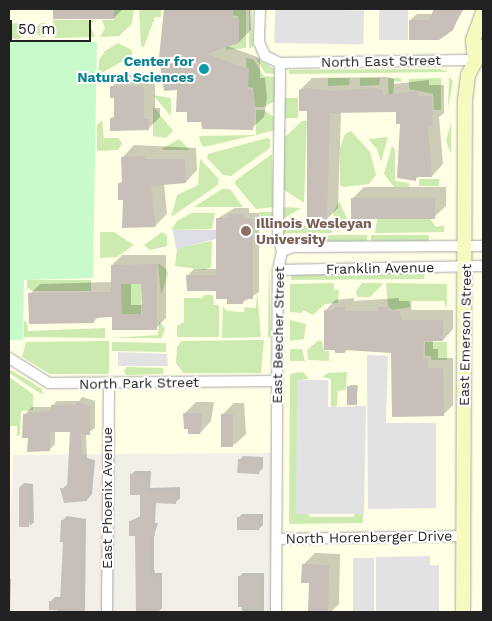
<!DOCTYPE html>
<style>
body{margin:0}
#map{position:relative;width:492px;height:621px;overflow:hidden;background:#f2efe9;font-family:"Work Sans",sans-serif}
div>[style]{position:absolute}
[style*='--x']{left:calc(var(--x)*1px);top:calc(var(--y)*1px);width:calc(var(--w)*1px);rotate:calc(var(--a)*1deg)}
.education>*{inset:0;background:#ffffe5}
.grass>*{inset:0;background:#cdebb0;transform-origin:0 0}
.round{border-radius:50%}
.park>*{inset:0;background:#c8facc}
.parking>*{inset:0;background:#e2e2e2;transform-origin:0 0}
.plaza>*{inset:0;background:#dddde8}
.shadow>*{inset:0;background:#0003}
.building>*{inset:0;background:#c7bfb8;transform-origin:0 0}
.roads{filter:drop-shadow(0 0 1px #a9a9a9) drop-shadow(0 0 1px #a9a9a9)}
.street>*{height:10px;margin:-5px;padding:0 5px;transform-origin:5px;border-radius:5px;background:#fff}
.secondary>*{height:14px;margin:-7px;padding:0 7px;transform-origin:7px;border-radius:7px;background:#f7fabf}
.dots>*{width:14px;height:14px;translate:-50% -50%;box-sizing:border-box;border:2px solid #fff;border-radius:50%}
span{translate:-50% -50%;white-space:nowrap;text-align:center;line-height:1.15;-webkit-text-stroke:4px #fff;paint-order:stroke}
.culture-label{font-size:14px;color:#0d838f;font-weight:700}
.right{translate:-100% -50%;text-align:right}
.street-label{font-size:14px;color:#222}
.education-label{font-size:14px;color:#785e54;font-weight:700}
.left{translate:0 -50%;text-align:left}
.frame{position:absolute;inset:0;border:10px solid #222;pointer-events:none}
.scale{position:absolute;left:10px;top:20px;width:81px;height:22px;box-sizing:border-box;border:2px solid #222;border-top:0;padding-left:6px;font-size:15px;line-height:18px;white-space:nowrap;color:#222;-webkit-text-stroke:4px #fff;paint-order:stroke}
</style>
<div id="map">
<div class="education">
<div style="clip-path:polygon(9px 9px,483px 9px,483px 612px,273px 612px,272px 453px,13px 455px,9px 563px)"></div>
</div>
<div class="grass">
<div style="clip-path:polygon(114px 9px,134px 9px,132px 24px,119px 36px,100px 37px,105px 28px,102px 20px,114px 20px)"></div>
<div style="clip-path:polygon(139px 9px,161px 9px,161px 17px,155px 17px,144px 47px,141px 46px)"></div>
<div style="clip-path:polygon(232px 9px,246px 9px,246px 48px,226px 50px,226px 46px,238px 42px,238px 16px,227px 15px)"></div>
<div style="clip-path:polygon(249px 9px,252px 9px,253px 47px,249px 48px)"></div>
<div style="clip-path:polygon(53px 20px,95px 20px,90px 25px,95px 37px,55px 38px)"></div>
<div class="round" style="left:36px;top:23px;width:14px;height:14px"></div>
<div class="round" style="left:8px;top:23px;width:16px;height:16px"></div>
<div style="clip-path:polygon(118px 43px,132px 50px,132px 56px,98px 75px,99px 60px,105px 51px)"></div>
<div style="clip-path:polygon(246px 58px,253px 59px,264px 76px,275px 77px,275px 101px,264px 107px,255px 107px,253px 88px,247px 87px)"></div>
<div style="clip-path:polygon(256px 58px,275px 69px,275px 74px,265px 73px)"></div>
<div style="clip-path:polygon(441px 69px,448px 72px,289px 74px,289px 70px)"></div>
<div style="clip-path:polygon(449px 77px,453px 81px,448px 109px)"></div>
<div style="clip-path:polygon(328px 78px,350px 78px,349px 85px,328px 86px)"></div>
<div style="clip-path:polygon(360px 78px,380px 78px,379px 85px,360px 86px)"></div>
<div style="clip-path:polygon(388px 78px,401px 78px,401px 82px,394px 81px,393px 104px,389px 104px)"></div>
<div style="clip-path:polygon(441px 78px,441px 110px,434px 110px,433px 94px,409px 89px,409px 79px)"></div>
<div style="clip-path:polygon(153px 95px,171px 98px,171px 116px)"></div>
<div style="left:283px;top:98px;width:15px;height:20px"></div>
<div style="clip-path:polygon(153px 106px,173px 131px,166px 138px,153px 136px)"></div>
<div style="clip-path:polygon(256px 110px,264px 110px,275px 118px,275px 130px,256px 135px)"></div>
<div style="clip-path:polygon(102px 120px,104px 138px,119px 138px,122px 144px,118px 150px,97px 151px,97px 125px)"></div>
<div style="clip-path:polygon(302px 121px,307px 121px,304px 203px,283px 189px,283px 139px)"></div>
<div style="clip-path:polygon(451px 122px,451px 154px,446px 141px)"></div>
<div style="clip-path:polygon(351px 131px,370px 152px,376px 175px,369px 184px,343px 187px,340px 185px,340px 148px,345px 134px)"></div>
<div style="clip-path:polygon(256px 135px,204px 147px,201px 145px,199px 136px)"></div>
<div style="clip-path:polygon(388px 137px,381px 162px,377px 149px,368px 139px)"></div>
<div style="clip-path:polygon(267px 138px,270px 139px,270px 148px,231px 176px,223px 175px,207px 158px,208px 154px)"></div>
<div style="clip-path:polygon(179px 139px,190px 150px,163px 150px,163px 148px)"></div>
<div style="clip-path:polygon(392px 146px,395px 150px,395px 181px,409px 183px,409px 187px,394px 187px,384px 174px)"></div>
<div style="clip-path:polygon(272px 154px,274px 207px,256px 209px,235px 184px,236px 180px)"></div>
<div style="clip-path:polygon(200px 159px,219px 179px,218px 185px,171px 217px,177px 195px,198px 185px)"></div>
<div style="left:419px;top:179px;width:20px;height:7px"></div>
<div style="clip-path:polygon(222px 189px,230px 189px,243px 207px,194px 207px)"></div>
<div style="clip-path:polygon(339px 201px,349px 223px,334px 223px,333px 213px)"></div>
<div style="clip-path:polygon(283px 207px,301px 208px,283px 219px)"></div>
<div style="clip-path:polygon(259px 212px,274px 212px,274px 225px,261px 226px)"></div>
<div style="clip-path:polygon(191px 213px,215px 213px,212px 229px,171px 230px,177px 221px)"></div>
<div style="clip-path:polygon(377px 219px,430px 219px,436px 227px,444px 225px,444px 232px,375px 233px)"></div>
<div style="left:332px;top:226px;width:7px;height:50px;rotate:90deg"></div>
<div style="clip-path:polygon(100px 232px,114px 232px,134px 245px,117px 257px,100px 258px)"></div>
<div style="clip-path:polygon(162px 232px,167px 235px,167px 246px,150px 250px,144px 245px)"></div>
<div style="left:367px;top:235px;width:6px;height:79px;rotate:90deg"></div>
<div style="left:371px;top:235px;width:58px;height:6px"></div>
<div style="clip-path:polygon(212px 241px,211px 267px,205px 270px,175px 266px,177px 248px)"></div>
<div style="clip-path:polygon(269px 259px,271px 337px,268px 337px)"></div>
<div style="clip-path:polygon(158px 263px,167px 270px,168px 274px,161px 295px)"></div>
<div style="clip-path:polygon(424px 273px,424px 279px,291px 280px,291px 276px,297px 274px)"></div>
<div style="clip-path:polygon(27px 280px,91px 280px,91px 291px,32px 291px,27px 287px)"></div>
<div style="clip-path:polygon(334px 283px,334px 290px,339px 290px,338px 303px,325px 304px,313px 315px,303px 310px,302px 313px,290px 312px,290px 284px)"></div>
<div style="clip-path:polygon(362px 283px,382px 283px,382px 285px,370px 297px,357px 297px,356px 291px)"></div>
<div style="clip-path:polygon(386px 283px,447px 284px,447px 309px,444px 301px,412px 301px,411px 307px,392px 310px,388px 306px)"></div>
<div style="left:121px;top:284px;width:20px;height:30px"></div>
<div style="clip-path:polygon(257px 291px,261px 337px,222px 338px,223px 306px,226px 311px,244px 312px,245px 307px,256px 308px)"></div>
<div style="clip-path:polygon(204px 295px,213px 295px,214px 305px,219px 305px,219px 337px,177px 337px,177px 326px,184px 322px,184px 298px,202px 298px)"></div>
<div style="clip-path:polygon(290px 320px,306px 324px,304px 339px,290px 341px)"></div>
<div style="clip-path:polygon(24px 321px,27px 322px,28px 331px,105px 328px,105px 338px,24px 337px)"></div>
<div style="clip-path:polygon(159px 321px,165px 328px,162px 338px,111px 338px,158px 335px)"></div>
<div style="clip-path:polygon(264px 340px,261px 373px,183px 373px,176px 363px,177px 347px,181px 341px)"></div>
<div style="clip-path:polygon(109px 341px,109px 374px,50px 374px,22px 357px,26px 342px)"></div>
<div style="clip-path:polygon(318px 341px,322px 341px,324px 351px,329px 351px,329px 361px,308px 360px,307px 350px)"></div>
<div style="left:112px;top:342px;width:54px;height:9px;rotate:1deg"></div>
<div style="clip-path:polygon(425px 342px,447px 342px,447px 360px,431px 360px,431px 356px,425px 356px)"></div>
<div style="clip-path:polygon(290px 349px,302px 349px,305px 361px,290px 361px)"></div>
<div style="clip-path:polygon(127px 367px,162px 368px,164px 370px,163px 374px,126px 375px,124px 371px)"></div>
<div style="clip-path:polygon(11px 370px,42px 389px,43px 395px,9px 373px)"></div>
<div style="clip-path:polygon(299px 372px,304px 373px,309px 379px,300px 380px,299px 505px,308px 508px,309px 517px,354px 517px,354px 510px,363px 509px,363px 523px,289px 524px,290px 374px)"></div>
<div style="clip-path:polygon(347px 372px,346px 390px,338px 391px,337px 406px,331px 407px,331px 379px,322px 377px,328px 373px)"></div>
<div style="clip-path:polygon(9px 377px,33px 394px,33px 410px,21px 411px,20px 435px,17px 436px,17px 426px,10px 426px,9px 429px)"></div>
</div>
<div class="park">
<div style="clip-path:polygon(9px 41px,97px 42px,93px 278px,24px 280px,23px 340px,9px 340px)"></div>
</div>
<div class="parking">
<div style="left:275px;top:9px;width:89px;height:34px;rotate:1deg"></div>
<div style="left:379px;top:9px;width:29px;height:31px"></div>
<div style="clip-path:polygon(118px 352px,167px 354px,168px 366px,118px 366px)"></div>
<div style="clip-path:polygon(367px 355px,388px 356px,386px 423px,436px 423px,436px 508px,368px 509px)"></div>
<div style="clip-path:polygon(297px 380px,328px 380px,328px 407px,366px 406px,364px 514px,296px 514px)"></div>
<div style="clip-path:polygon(430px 556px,430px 565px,439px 565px,439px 612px,376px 612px,376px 557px)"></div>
<div style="left:353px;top:558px;width:21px;height:54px"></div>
</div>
<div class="plaza">
<div style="clip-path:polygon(173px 230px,216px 230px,216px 239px,176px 249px)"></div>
</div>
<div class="shadow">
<div style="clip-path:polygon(55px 9px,123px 9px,113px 19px,54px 18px)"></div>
<div style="clip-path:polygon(164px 9px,250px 9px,251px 30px,239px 42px,227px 46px,260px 58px,260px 78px,265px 78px,267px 98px,264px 117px,252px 128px,203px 120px,188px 111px,178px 89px,165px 89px)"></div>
<div style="clip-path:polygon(436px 9px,464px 9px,452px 29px,410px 20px,417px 14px,432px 14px)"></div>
<div style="clip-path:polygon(123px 75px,155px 75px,155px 108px,160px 108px,160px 117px,148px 129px,111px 119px,116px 114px,116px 97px,112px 87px)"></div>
<div style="clip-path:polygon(386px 77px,394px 79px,394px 84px,429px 80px,429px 85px,444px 85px,444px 113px,439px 117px,443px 164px,432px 176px,419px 176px,415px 180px,397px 111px,341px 111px,338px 208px,327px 219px,309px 110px,300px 90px,312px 78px)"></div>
<div style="clip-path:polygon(134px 145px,196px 148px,197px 170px,186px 182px,164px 184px,167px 214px,155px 226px,124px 198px,119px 184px,123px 180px,123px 157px)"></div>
<div style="clip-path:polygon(364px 187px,446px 187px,446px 206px,434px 217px,352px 199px)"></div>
<div style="clip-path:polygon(235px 208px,249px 208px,249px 213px,259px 213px,259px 292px,242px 303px,188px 275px,194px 269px,218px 269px,218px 218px)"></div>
<div style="clip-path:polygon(evenodd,122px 255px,166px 255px,166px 318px,156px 328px,113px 316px,100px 316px,93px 322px,30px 294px,40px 284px,112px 282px,112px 265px,122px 255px,131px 283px,143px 283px,143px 305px,131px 305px,131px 283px)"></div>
<div style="clip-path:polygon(354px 298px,354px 301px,399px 298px,399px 301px,409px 301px,412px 310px,453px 310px,453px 329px,443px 340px,433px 340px,433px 349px,438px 349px,438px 358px,453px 358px,453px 405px,443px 415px,392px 352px,348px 349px,345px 352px,325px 349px,325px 311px,335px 300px)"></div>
<div style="clip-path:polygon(350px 385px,358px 385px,356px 404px,348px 387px)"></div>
<div style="clip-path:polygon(82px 397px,95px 401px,95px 428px,86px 434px,87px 458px,95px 460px,92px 494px,87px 500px,65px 502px,62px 489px,69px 483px,71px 430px,55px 430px,55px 444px,49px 450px,24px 436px,26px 413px,32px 407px,51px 407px,57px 401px,79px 401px)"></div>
<div style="clip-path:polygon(196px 402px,214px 402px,211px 421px,200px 433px,185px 413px)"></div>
<div style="clip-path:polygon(234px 403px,244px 403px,246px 434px,234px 445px,222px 415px)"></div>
<div style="clip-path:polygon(243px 456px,263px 457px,263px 468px,259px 472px,240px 460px)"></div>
<div style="clip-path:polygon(135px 471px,151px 471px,150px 488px,180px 487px,180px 498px,176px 502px,156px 502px,155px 523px,158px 523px,154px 535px,154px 569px,155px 573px,162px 573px,162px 608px,158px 612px,138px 612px,136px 535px,130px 521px,141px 516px,142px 494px,131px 475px)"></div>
<div style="clip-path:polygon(24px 483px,33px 484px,34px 522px,30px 526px,20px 487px)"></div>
<div style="clip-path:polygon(242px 514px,263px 514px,263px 525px,259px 529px,238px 518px)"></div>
<div style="clip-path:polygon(67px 516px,86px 519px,85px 612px,58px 612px,51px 601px,55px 597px,62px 597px,65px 541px,62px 521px)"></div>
<div style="clip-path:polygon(315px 553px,340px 554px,339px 604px,331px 612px,309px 612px,310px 582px,303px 565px)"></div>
<div style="clip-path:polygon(243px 573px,264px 573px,264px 612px,242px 612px,239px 577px)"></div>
<div style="clip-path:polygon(9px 579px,11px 579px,10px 612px,9px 612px)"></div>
</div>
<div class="building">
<div style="left:53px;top:9px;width:61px;height:10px"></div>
<div style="clip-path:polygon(164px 9px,233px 9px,233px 17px,239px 18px,239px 43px,206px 54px,249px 69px,248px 89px,253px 90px,255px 110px,253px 130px,202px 129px,201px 122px,187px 122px,187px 112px,176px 112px,177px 90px,164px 91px,159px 58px)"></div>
<div style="clip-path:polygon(434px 9px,462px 9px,453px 30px,439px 40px,409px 40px,409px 20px,429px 20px)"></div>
<div style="clip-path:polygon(110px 86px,144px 87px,144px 119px,149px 119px,149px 130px,110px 131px,110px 118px,114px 118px,114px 98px,110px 98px)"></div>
<div style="clip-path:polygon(306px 88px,334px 91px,374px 88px,383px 90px,383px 95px,418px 91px,418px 96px,432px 96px,433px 126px,428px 125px,432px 177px,416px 177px,416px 181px,397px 178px,400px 124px,396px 124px,396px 112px,330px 113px,327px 221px,307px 220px,307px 111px,299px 111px,299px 90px)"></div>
<div style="clip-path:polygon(145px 156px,145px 159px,185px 159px,186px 183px,151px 186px,156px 227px,122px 228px,123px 200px,118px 200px,118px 183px,122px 183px,121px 157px)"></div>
<div style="left:351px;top:198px;width:84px;height:21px"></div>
<div style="clip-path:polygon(228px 214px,243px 214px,243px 218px,253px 219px,253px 299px,243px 299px,243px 304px,227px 304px,227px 299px,216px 299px,216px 291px,187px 291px,186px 275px,216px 275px,216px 218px,228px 218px)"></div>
<div style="clip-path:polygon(evenodd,157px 264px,157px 330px,112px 330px,112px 317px,94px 318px,94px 323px,29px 324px,28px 293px,111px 292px,111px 265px,157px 264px,121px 284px,141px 284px,142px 314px,122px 314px,121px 284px)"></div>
<div style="clip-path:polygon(334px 307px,345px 307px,345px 311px,378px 311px,378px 307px,389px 307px,389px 311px,399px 311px,402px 320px,443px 320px,443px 341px,424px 341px,423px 359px,428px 359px,428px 368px,443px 368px,444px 416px,392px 417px,391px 353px,345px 350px,345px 353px,335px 353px,335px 350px,324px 350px,324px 310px,334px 310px)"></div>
<div style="left:347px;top:386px;width:10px;height:19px"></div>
<div style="clip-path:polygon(76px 402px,90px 406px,90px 435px,81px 435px,82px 463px,90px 465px,87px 501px,64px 503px,60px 488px,67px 488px,70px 432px,50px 432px,50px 451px,27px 452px,28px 438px,22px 438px,23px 414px,51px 411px,51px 405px,76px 405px)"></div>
<div style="clip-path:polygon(183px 413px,203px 413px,200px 434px,188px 434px,188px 429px,184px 429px)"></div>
<div style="left:221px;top:414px;width:12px;height:33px"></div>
<div style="left:238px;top:459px;width:22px;height:14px;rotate:3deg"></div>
<div style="clip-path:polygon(130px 474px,147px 475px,147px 492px,176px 490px,176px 504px,152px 503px,152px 527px,155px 527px,155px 536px,151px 536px,150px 573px,151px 577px,159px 576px,159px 612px,136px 612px,135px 536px,129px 536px,129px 521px,140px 519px,140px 495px,130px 495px)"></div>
<div style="left:19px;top:487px;width:10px;height:40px"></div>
<div style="left:237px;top:517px;width:22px;height:13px"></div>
<div style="clip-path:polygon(61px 520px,79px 521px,82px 524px,81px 611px,49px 610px,49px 601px,60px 601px,63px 542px,60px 542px)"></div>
<div style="clip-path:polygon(302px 564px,329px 565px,328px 612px,308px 612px,309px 583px,301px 583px)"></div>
<div style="left:238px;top:576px;width:22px;height:31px"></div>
</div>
<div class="roads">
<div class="street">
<div style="--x:260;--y:9;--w:33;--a:92"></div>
<div style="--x:259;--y:42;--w:15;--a:67"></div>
<div style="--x:265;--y:56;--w:17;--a:25"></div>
<div style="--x:280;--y:63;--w:202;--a:-0.9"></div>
<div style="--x:282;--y:251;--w:12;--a:-20"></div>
<div style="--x:293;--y:247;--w:190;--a:-0.3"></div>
<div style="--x:278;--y:270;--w:205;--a:-1.1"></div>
<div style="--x:9;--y:358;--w:47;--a:32"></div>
<div style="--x:49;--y:383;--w:228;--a:-0.5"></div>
<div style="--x:277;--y:539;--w:185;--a:-0.9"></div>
<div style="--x:107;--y:612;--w:229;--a:-89.5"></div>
<div style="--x:276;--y:612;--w:342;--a:-89.7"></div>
<div style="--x:278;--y:270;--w:19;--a:-78"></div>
<div style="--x:282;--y:251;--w:16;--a:-104"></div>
<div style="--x:278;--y:235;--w:172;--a:-89.3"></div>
</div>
<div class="secondary">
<div style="--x:475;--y:60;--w:20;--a:-96"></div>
<div style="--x:473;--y:40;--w:29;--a:-70"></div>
<div style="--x:463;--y:612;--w:512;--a:-89.78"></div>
<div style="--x:465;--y:100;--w:25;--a:-83"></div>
<div style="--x:468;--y:75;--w:32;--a:-62"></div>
</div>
</div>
<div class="dots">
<div style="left:204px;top:69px;background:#0f9aa8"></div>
<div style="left:246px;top:231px;background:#8d6e63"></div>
</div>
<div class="culture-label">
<span class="right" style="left:194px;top:69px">Center for<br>Natural Sciences</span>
</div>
<div class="street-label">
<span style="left:381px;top:61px;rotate:-1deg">North East Street</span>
<span style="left:380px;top:268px;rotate:-1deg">Franklin Avenue</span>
<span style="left:278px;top:335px;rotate:-89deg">East Beecher Street</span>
<span style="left:465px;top:335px;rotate:-89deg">East Emerson Street</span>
<span style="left:139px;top:383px;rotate:-1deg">North Park Street</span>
<span style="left:107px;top:498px;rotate:-90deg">East Phoenix Avenue</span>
<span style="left:369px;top:537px;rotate:-1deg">North Horenberger Drive</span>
</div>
<div class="education-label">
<span class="left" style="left:256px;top:231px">Illinois Wesleyan<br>University</span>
</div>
<div class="frame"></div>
<div class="scale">50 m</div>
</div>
